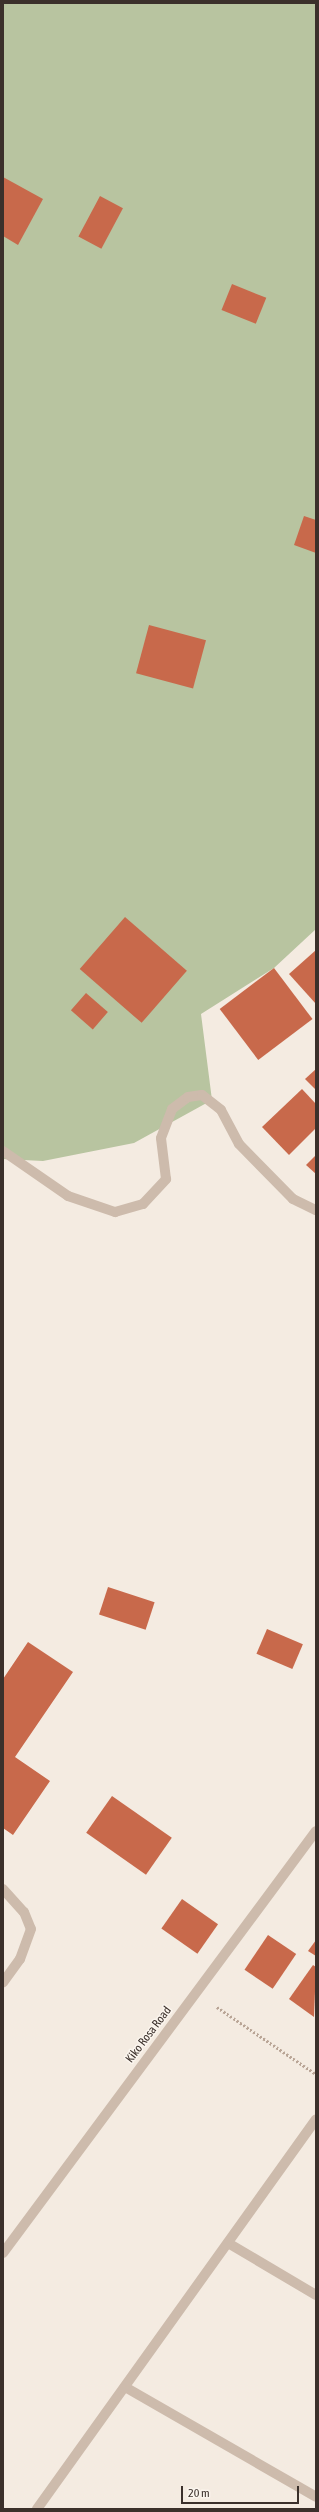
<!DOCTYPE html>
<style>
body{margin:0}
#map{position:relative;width:319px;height:2512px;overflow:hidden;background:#f4ebe1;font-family:"Asap Condensed",sans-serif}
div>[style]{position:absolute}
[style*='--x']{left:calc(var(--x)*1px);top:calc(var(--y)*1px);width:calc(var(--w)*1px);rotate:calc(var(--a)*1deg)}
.green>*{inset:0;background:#b8c4a0}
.building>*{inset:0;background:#c8694b;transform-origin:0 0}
.path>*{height:2.5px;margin-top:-1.25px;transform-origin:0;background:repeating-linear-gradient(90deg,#b9a596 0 2px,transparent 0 4px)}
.minor>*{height:10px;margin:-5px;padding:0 5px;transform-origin:5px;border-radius:5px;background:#cdbbac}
span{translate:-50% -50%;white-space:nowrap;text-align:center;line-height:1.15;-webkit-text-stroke:3px #fbf5ee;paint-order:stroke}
.street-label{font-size:12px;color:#3b302b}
.frame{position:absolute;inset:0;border:4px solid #3b302b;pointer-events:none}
.scale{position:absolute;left:181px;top:2486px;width:118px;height:18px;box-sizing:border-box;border:2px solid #3b302b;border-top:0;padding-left:5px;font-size:12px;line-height:14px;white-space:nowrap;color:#3b302b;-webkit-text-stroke:3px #fbf5ee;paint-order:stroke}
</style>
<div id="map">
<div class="green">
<div style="clip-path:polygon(3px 3px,316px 3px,316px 929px,274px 968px,201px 1014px,212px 1100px,134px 1143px,43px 1161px,3px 1159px)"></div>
</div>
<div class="building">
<div style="clip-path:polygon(3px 177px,43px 199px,18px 245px,3px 236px)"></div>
<div style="left:100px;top:196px;width:26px;height:46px;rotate:28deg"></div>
<div style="left:232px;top:284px;width:37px;height:28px;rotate:22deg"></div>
<div style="clip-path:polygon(304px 516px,316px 520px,316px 553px,294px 545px)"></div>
<div style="left:149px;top:625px;width:59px;height:50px;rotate:15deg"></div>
<div style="left:125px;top:917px;width:82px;height:69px;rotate:41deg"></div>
<div style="clip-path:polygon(316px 950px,316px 1004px,289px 974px)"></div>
<div style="left:274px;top:968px;width:64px;height:68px;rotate:53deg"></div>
<div style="left:86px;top:993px;width:29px;height:23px;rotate:41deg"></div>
<div style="clip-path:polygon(316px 1069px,316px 1090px,305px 1079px)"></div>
<div style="clip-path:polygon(302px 1089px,316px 1104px,316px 1128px,289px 1155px,262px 1127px)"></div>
<div style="clip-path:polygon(316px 1155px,316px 1174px,306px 1165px)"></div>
<div style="left:108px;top:1587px;width:49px;height:29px;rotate:18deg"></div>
<div style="left:267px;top:1629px;width:39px;height:27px;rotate:23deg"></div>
<div style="clip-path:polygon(28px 1642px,73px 1672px,15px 1757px,50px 1781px,13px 1835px,3px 1828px,3px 1679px)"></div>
<div style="left:112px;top:1796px;width:73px;height:45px;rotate:35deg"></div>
<div style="left:182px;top:1899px;width:44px;height:36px;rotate:35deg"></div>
<div style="left:268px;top:1935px;width:34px;height:42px;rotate:34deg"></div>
<div style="clip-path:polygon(316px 1940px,316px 1956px,308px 1951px)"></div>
<div style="clip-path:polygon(313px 1965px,316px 1967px,314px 2017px,289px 1999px)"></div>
</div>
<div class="path">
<div style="--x:217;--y:2007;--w:120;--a:34.1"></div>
</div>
<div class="minor">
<div style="--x:3;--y:1151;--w:79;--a:34.7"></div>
<div style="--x:68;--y:1196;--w:50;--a:18.8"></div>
<div style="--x:115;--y:1212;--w:29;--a:-16"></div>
<div style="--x:143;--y:1204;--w:34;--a:-47"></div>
<div style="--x:166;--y:1179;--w:41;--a:-97"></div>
<div style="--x:161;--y:1138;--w:31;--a:-69"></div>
<div style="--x:172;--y:1109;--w:20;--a:-37"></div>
<div style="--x:188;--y:1097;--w:14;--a:-8"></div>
<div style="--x:202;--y:1095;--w:24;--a:38"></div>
<div style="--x:221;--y:1110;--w:38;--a:62"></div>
<div style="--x:239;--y:1144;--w:77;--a:45.5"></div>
<div style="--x:293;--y:1199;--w:25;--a:26"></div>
<div style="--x:3;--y:1889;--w:31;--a:48"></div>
<div style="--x:24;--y:1912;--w:18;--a:68"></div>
<div style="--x:31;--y:1929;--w:32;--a:110"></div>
<div style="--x:20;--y:1959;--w:29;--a:126"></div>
<div style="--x:228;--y:2243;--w:102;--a:30.6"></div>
<div style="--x:3;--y:2253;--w:525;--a:-53.44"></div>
<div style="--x:125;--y:2387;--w:220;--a:29.9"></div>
<div style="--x:37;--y:2509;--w:479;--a:-54.4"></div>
</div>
<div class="street-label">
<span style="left:149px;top:2035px;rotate:-53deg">Kiko Rosa Road</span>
</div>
<div class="frame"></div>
<div class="scale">20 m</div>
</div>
